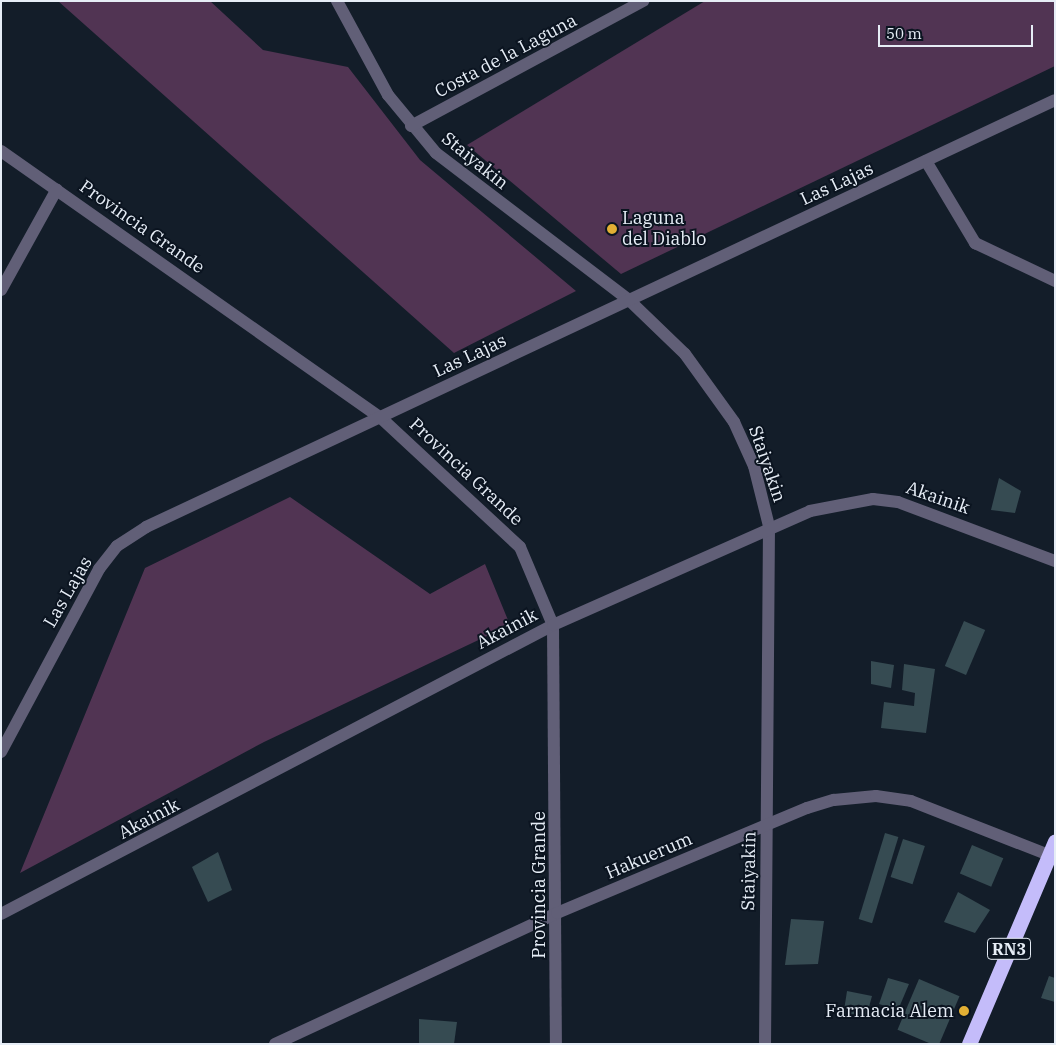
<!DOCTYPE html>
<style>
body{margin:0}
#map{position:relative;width:1056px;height:1045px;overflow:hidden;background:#131d29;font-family:"IBM Plex Serif",serif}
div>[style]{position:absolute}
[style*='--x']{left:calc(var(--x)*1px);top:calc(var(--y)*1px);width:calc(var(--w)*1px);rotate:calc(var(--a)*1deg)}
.green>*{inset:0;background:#513453}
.building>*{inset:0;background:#364b52;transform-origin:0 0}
.minor>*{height:12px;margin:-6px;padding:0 6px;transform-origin:6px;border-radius:6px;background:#615f77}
.highway>*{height:15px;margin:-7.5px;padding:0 7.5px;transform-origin:7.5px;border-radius:7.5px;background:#c4bcfa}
.dots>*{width:14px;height:14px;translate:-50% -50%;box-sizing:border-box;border:2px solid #0b1420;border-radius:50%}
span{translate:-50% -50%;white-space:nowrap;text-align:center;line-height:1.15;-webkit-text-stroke:4px #0b1420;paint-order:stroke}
.shield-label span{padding:1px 4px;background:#0b1420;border:1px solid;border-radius:4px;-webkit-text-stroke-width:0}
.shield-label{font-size:16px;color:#e6edf6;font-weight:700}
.street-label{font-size:18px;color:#e6edf6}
.poi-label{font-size:18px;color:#e6edf6}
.left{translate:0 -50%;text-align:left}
.right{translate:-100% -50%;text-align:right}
.frame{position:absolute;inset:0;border:2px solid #e6edf6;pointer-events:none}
.scale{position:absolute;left:878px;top:25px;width:155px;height:22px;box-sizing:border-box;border:2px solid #e6edf6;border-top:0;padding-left:6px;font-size:15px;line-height:18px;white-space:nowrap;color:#e6edf6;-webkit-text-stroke:4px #0b1420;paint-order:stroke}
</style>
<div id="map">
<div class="green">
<div style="clip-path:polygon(58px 1px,210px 1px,263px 50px,348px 67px,420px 160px,576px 291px,454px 353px)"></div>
<div style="clip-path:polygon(705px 1px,1055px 1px,1055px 66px,621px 274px,467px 145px)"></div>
<div style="clip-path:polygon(290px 497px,430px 594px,485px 564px,510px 625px,264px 742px,20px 873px,145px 568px)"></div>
</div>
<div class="building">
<div style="clip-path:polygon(999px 478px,1021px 491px,1015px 513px,991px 510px)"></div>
<div style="left:964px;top:621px;width:23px;height:49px;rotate:23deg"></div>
<div style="clip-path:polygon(871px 661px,894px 665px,891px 688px,871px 684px)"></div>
<div style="clip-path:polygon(904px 664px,935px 669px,926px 733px,881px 728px,884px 702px,914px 706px,915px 693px,902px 690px)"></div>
<div style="left:885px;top:833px;width:14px;height:90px;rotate:17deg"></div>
<div style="left:903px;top:839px;width:23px;height:40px;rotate:18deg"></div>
<div style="left:972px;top:845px;width:34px;height:31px;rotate:23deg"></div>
<div style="clip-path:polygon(218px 852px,232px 890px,208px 902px,192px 867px)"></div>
<div style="clip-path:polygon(958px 892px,990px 910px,975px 933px,944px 922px)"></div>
<div style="clip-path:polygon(791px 919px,824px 921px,818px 964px,785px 965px)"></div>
<div style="clip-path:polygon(1049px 976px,1055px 978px,1055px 1002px,1041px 998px)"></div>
<div style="clip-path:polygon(888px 978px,909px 984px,898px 1010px,879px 1004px)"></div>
<div style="left:919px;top:979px;width:44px;height:55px;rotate:23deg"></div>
<div style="clip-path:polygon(847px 991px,872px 996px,866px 1018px,843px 1017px)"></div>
<div style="clip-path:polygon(419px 1019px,457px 1022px,454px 1044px,419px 1044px)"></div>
</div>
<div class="minor">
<div style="--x:337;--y:1;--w:107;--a:61.5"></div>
<div style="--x:388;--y:95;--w:75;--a:50.4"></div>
<div style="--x:436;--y:153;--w:244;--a:37.3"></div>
<div style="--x:630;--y:301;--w:76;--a:43.9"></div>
<div style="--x:685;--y:354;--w:84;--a:54.2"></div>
<div style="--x:734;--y:422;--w:48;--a:65.6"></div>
<div style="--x:754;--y:466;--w:62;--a:76"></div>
<div style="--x:769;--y:526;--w:518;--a:90.44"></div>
<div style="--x:411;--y:126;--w:264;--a:-28.3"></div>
<div style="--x:1;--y:151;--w:463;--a:35.1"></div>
<div style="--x:380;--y:417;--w:191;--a:42.9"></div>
<div style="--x:520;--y:547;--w:85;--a:67.1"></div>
<div style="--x:553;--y:625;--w:419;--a:89.6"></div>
<div style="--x:926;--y:161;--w:96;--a:59.1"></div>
<div style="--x:975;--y:243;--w:89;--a:25.4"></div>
<div style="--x:1;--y:290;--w:115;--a:-61"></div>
<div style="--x:1;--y:752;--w:208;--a:-61.8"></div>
<div style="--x:99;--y:569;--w:29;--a:-52"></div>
<div style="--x:117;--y:546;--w:35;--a:-33"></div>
<div style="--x:146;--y:527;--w:1004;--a:-25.16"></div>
<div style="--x:1;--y:914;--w:623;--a:-27.63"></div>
<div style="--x:553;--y:625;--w:281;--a:-23.9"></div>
<div style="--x:810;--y:511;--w:64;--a:-10.8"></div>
<div style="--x:873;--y:499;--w:25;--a:7"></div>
<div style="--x:898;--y:502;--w:168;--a:20.6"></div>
<div style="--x:275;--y:1044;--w:311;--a:-24.9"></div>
<div style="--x:557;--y:913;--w:271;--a:-22.8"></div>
<div style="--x:807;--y:808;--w:28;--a:-17"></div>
<div style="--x:834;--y:800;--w:42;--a:-5.4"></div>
<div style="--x:876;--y:796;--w:35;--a:8"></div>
<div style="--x:911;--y:801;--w:148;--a:21.4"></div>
</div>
<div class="highway">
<div style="--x:969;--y:1044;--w:220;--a:-67"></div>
</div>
<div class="dots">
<div style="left:612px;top:229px;background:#e2af34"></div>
<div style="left:964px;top:1011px;background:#e2af34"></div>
</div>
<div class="shield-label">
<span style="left:1009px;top:949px">RN3</span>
</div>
<div class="street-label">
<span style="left:506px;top:56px;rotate:-28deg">Costa de la Laguna</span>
<span style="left:475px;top:161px;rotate:39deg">Staiyakin</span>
<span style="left:837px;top:184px;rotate:-25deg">Las Lajas</span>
<span style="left:142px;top:227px;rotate:35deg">Provincia Grande</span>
<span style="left:470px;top:356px;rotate:-25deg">Las Lajas</span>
<span style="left:767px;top:464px;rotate:71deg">Staiyakin</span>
<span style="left:466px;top:472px;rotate:43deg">Provincia Grande</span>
<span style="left:938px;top:498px;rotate:19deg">Akainik</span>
<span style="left:68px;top:592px;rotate:-60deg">Las Lajas</span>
<span style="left:507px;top:629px;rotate:-28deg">Akainik</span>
<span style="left:149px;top:819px;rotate:-28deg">Akainik</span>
<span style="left:649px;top:856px;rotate:-23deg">Hakuerum</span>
<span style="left:749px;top:871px;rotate:-89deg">Staiyakin</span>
<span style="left:539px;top:885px;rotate:-90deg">Provincia Grande</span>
</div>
<div class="poi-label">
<span class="left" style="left:622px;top:229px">Laguna<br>del Diablo</span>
<span class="right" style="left:954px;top:1011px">Farmacia Alem</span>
</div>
<div class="frame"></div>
<div class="scale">50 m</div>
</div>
